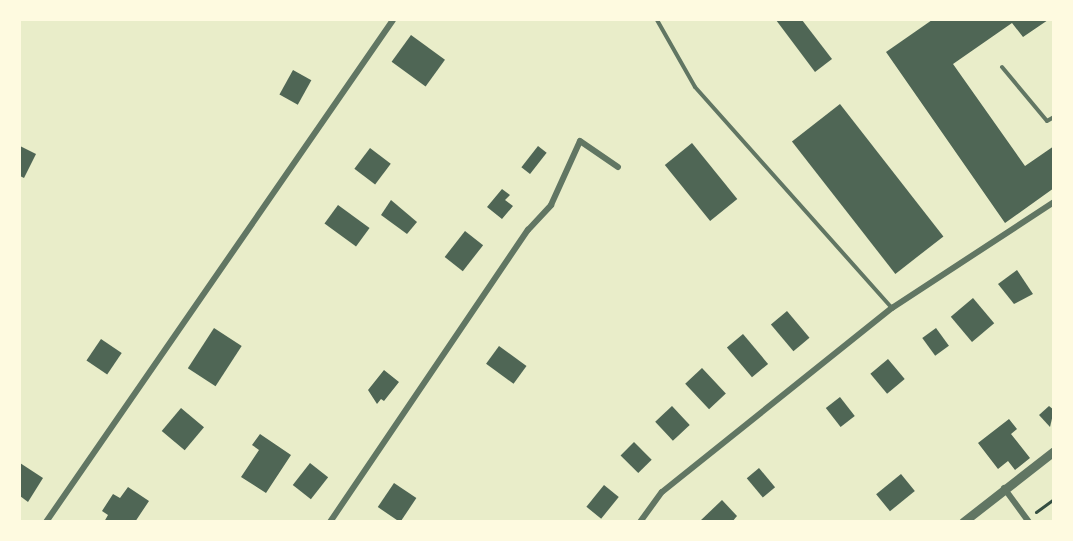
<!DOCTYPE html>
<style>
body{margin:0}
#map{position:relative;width:1073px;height:541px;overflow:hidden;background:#e9edc9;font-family:Montserrat,sans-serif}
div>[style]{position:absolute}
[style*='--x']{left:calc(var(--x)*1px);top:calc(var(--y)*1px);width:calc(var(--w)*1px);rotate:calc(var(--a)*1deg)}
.building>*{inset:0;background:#4f6655;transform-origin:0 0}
.path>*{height:3px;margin:-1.5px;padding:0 1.5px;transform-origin:1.5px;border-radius:1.5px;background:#344e41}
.service>*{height:4px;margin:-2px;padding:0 2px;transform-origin:2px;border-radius:2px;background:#617663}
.minor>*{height:6px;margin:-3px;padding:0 3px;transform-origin:3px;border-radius:3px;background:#617663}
.tertiary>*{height:9px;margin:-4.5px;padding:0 4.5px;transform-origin:4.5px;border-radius:4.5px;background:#617663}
span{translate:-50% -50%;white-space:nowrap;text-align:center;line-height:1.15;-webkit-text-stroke:6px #fefae0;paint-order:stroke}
.frame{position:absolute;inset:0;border:21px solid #fefae0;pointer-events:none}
</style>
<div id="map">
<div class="building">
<div style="clip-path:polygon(776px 20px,802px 20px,832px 59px,815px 72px)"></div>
<div style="clip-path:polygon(932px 20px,1048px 20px,1023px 37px,1012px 23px,953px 64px,1025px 166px,1054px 146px,1054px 188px,1005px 223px,886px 52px)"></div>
<div style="left:411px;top:35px;width:42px;height:33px;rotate:36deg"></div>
<div style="left:293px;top:70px;width:21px;height:28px;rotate:29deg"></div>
<div style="left:840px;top:104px;width:168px;height:61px;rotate:52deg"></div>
<div style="left:692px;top:143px;width:72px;height:35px;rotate:51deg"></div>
<div style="clip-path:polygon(20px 146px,36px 154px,24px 178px,20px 176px)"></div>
<div style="left:538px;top:146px;width:11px;height:27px;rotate:38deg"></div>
<div style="left:370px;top:148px;width:26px;height:26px;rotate:37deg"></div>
<div style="clip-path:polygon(502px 189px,510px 195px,505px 200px,513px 206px,502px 219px,487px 207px)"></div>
<div style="clip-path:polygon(391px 200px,417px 222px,407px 234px,381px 215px)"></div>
<div style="left:338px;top:205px;width:39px;height:23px;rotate:36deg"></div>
<div style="left:465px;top:231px;width:23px;height:33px;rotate:38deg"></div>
<div style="clip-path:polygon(1017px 270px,1033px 294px,1014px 304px,998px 284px)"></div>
<div style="left:973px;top:298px;width:33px;height:29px;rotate:50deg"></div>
<div style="left:787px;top:311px;width:35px;height:21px;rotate:50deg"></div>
<div style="left:214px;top:328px;width:33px;height:48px;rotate:33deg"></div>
<div style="left:936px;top:328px;width:22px;height:17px;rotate:54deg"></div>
<div style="left:743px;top:334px;width:39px;height:21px;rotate:50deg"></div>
<div style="left:101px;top:339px;width:25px;height:26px;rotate:34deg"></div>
<div style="left:499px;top:346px;width:34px;height:22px;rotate:36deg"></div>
<div style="left:888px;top:359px;width:26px;height:23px;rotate:50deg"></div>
<div style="left:702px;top:368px;width:35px;height:23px;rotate:47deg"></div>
<div style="clip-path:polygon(384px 370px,399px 382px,384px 401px,381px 399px,377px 404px,368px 390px)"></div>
<div style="left:840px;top:397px;width:24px;height:18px;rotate:52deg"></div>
<div style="left:672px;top:406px;width:26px;height:23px;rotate:47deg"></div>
<div style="clip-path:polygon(1049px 406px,1054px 410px,1050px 427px,1039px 415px)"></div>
<div style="left:181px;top:408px;width:30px;height:30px;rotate:40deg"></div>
<div style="clip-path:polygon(1009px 419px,1017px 429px,1011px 434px,1030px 458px,1015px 470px,1008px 461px,998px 469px,978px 443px)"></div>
<div style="clip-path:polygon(260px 434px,291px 455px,266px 493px,241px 477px,259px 450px,252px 445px)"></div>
<div style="left:634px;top:442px;width:25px;height:19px;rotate:45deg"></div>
<div style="clip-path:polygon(20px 463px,43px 478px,28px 502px,20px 496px)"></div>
<div style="left:310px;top:463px;width:23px;height:28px;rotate:38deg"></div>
<div style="left:759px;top:468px;width:25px;height:16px;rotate:50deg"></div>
<div style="left:901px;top:474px;width:22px;height:32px;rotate:51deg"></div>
<div style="left:394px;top:483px;width:27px;height:29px;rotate:34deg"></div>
<div style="left:604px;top:485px;width:19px;height:28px;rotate:39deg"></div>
<div style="clip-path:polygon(128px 487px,149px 501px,135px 522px,104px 522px,108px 515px,102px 511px,113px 494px,120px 498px)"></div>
<div style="clip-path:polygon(722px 500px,737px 516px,732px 522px,699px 522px)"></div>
</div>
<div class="path">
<div style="--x:1036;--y:512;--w:22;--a:-36"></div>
</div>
<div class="service">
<div style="--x:657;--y:20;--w:77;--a:60.4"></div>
<div style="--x:695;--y:87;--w:296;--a:48.3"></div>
<div style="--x:1002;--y:67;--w:70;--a:50.2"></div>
<div style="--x:1047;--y:121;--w:8;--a:-30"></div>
</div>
<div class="minor">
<div style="--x:1004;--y:488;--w:42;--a:53.7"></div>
<div style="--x:46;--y:522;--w:610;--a:-55.35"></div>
<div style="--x:330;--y:522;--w:353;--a:-55.9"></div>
<div style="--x:528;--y:230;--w:34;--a:-47"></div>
<div style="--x:551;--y:205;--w:70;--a:-65.6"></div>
<div style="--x:580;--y:141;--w:46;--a:34.4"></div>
<div style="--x:640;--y:522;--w:37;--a:-54"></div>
<div style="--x:662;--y:492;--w:295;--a:-38.7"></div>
<div style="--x:892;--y:308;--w:194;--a:-33.2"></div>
</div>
<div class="tertiary">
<div style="--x:963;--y:522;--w:115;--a:-38"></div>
</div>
<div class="frame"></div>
</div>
